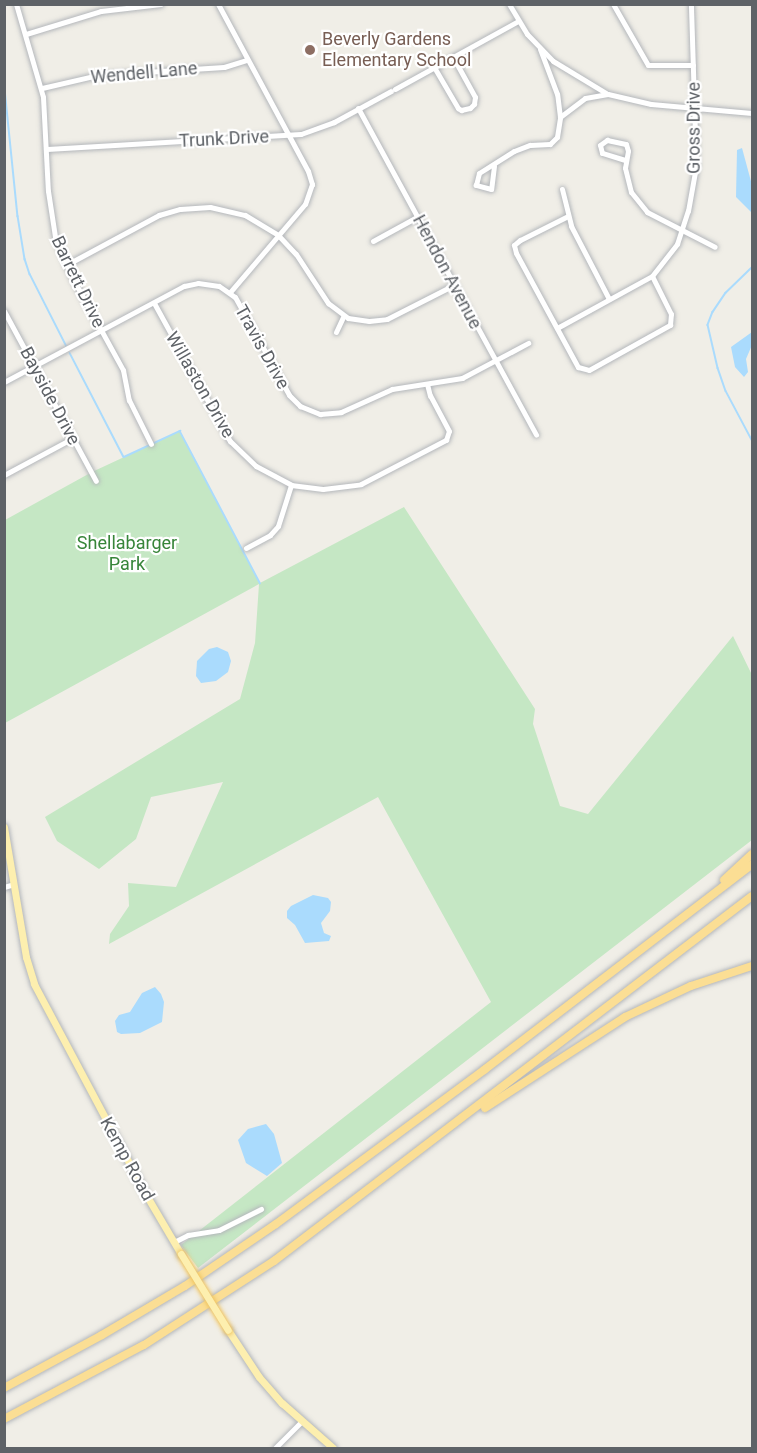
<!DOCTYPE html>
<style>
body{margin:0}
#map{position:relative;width:757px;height:1453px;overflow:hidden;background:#f0eee7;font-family:Roboto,sans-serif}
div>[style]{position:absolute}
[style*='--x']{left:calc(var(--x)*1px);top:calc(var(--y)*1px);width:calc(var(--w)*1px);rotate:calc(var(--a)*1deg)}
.green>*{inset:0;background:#c5e7c4}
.water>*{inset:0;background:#aadbfd}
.stream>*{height:1.5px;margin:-0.75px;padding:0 0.75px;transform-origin:0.75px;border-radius:0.75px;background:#aadbfd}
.roads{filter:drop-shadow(0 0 2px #b4b7bb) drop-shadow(0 0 2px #b4b7bb)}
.minor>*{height:5px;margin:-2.5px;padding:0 2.5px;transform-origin:2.5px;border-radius:2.5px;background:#fff}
.major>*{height:7px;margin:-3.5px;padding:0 3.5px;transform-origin:3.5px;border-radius:3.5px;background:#fdefaf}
.highway>*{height:8px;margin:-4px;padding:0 4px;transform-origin:4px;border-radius:4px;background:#fbde94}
.bridges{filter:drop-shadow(0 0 2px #efc462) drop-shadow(0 0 2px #efc462)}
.major-bridge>*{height:7px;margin:-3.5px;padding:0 3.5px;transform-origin:3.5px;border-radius:3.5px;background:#fdefaf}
.dots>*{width:16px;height:16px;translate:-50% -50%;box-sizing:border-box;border:3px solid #fff;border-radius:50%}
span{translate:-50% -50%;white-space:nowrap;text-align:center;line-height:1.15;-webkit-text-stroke:4.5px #fff;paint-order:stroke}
.education-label{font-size:18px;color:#785e54}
.left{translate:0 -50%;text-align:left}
.street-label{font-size:18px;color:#5e6267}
.park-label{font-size:18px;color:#378539}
.frame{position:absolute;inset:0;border:6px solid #5e6267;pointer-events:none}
</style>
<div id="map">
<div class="green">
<div style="clip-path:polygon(180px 431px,260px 583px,404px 507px,535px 709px,533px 724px,560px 806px,588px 814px,733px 636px,752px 675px,752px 840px,198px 1268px,181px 1245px,491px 1002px,378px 797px,109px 944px,110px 934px,129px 906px,128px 883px,176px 887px,223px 782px,151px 797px,136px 839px,99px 869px,57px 841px,45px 817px,240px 699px,255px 643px,259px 584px,5px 723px,5px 520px,92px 472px)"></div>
</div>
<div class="water">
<div style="clip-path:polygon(742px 148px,752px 185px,752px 213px,736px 197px,737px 150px)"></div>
<div style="clip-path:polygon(752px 332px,752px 345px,746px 359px,748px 372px,744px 377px,735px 367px,731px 347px)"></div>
<div style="clip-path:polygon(217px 647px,228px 652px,231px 661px,228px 672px,216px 681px,201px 683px,196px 676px,197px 661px,209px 649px)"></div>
<div style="clip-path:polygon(313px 895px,328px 898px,331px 902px,330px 911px,321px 923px,324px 933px,331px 936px,329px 941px,305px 943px,295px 925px,287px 918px,287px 911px,291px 906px)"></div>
<div style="clip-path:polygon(155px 987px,161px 994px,164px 1002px,162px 1022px,140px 1033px,121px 1034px,117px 1032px,115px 1021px,119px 1015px,130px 1012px,142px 993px)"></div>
<div style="clip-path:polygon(266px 1124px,274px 1134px,282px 1163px,267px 1176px,246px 1163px,238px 1140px,248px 1129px)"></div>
</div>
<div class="stream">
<div style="--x:4;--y:79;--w:138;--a:84.2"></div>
<div style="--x:18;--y:216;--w:44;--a:80.8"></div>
<div style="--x:25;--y:259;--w:16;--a:72"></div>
<div style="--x:30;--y:274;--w:80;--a:63.1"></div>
<div style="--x:752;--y:268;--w:36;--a:136"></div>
<div style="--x:726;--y:293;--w:23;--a:124"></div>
<div style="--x:713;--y:312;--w:14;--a:111"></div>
<div style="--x:708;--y:325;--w:44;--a:76.9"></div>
<div style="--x:718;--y:368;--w:24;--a:71"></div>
<div style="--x:726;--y:391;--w:55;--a:62"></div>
<div style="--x:70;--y:353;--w:117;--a:62.6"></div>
<div style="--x:124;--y:457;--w:62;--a:-24.9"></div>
<div style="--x:180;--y:431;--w:172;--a:62.2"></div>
</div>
<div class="roads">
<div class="minor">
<div style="--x:16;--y:4;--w:97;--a:73.8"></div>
<div style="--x:43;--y:97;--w:94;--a:87"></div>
<div style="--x:48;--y:191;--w:47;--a:81.3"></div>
<div style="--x:55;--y:237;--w:46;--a:66.8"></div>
<div style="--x:73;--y:279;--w:104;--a:61.2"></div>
<div style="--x:123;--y:370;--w:31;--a:79"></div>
<div style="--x:129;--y:400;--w:49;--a:63.4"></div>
<div style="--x:218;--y:4;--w:190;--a:61.7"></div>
<div style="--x:308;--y:171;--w:14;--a:73"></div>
<div style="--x:312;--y:184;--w:21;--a:109"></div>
<div style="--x:305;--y:204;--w:116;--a:130.4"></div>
<div style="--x:509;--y:4;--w:35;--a:59"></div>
<div style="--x:527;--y:34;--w:37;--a:46"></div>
<div style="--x:553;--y:61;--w:62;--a:31.1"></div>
<div style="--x:613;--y:4;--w:70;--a:60.2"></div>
<div style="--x:648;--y:65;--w:45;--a:0"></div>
<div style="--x:26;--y:34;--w:78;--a:-17"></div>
<div style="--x:101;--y:11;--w:60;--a:-6.7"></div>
<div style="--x:434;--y:67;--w:48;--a:59.7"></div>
<div style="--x:458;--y:108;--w:4;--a:34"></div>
<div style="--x:461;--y:110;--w:9;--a:-13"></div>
<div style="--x:470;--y:108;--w:6;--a:-45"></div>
<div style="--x:474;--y:104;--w:7;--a:-82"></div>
<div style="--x:475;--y:97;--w:46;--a:-118.8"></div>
<div style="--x:42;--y:88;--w:57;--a:-13.1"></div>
<div style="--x:98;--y:75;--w:126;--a:-3.6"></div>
<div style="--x:224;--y:67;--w:24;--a:-17"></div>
<div style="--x:395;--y:89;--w:141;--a:-28.9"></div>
<div style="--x:358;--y:108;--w:372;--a:61.4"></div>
<div style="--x:560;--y:117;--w:31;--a:-37"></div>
<div style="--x:585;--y:98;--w:23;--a:-10"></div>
<div style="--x:608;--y:94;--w:44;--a:13.1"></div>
<div style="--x:651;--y:104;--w:101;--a:5.1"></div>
<div style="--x:47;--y:149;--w:254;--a:-3.4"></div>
<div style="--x:301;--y:134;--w:35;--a:-20"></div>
<div style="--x:334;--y:122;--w:65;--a:-28.5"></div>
<div style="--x:625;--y:160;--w:24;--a:-163"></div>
<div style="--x:602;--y:153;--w:8;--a:-104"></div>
<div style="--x:600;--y:145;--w:9;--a:-36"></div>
<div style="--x:607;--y:140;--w:19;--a:12"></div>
<div style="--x:626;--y:144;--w:7;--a:74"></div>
<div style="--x:628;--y:151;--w:17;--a:100"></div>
<div style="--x:625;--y:168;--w:25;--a:76"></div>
<div style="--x:631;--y:192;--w:26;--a:51"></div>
<div style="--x:647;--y:212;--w:76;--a:27.2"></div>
<div style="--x:494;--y:166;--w:23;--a:97"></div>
<div style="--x:491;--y:189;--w:16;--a:-165"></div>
<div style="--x:476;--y:185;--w:12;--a:-76"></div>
<div style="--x:479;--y:173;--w:41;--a:-32.2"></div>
<div style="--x:514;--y:151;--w:17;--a:-21"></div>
<div style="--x:530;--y:145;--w:20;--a:-3"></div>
<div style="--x:550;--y:144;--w:10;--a:-45"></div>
<div style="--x:557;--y:137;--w:20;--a:-81"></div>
<div style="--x:560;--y:117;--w:23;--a:-97"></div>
<div style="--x:557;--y:94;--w:48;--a:-110.7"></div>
<div style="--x:562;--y:189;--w:38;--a:76"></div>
<div style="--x:571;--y:226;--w:82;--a:62.5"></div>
<div style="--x:568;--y:216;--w:54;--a:153.4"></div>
<div style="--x:520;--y:240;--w:8;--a:140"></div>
<div style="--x:514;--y:245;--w:8;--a:76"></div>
<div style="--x:516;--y:253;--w:130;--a:61.5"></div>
<div style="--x:578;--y:367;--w:11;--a:15"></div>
<div style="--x:589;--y:370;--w:93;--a:-29.1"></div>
<div style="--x:670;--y:325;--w:11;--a:-85"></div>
<div style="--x:671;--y:314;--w:42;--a:-116.6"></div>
<div style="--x:373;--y:241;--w:50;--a:-28.6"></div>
<div style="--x:66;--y:265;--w:106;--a:-28.3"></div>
<div style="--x:159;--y:215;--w:22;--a:-16"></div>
<div style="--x:180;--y:209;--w:30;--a:-4"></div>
<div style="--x:210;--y:207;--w:36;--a:13"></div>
<div style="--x:245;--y:215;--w:39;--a:31"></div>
<div style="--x:278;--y:235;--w:26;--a:47"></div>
<div style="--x:296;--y:254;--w:59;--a:56.9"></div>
<div style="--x:328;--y:303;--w:25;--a:37"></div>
<div style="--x:348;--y:318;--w:21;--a:8"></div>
<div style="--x:369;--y:321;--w:18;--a:-6"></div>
<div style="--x:387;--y:319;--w:75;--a:-26.9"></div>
<div style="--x:154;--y:303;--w:158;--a:61.2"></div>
<div style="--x:230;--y:441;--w:36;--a:44"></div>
<div style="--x:256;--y:466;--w:40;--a:28"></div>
<div style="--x:291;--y:485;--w:32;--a:7"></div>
<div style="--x:323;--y:489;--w:38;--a:-7"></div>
<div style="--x:361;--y:484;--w:96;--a:-27.4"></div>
<div style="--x:446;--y:440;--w:9;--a:-72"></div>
<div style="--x:449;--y:431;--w:40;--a:-118"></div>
<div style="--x:430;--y:396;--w:12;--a:-104"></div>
<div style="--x:4;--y:311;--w:193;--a:61.6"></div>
<div style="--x:557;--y:328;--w:108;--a:-28.7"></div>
<div style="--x:652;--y:276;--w:41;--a:-52"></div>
<div style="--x:677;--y:244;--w:35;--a:-72"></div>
<div style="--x:688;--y:211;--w:46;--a:-79.9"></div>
<div style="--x:696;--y:166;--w:162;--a:-91.8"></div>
<div style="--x:336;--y:332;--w:17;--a:-65"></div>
<div style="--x:4;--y:382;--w:204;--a:-28.1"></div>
<div style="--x:184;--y:286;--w:14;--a:-12"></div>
<div style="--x:198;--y:283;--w:21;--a:8"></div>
<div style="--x:219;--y:286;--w:19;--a:35"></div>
<div style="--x:235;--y:297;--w:112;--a:61.1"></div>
<div style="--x:289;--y:395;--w:16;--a:45"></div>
<div style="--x:300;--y:406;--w:22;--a:22"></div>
<div style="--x:320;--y:414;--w:21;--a:-5"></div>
<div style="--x:341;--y:412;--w:56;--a:-24.3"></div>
<div style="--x:392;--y:389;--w:71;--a:-8.9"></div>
<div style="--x:462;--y:378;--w:75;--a:-27.9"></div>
<div style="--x:4;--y:475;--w:78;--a:-28.2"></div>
<div style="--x:246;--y:548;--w:27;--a:-28"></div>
<div style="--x:270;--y:535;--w:12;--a:-48"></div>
<div style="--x:278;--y:526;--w:43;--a:-72.4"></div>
<div style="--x:4;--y:887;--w:10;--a:-17"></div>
<div style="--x:174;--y:1242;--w:16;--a:-27"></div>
<div style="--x:188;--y:1235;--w:31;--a:-9"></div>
<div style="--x:219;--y:1230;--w:47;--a:-26.6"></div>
<div style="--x:275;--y:1448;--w:37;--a:-45"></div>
</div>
<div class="major">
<div style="--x:4;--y:827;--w:132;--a:80.4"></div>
<div style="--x:26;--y:957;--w:28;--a:73"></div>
<div style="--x:34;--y:984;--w:237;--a:62"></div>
<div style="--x:145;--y:1193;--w:71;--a:59.5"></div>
<div style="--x:228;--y:1330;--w:56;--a:56.6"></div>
<div style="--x:259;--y:1377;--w:35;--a:49"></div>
<div style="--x:282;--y:1403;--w:68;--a:41.4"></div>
</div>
<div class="highway">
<div style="--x:724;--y:880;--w:38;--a:-43"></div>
<div style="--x:485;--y:1108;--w:167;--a:-33"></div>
<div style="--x:625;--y:1017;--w:73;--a:-25.2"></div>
<div style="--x:691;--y:986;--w:64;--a:-18.2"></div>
<div style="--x:4;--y:1388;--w:111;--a:-28.4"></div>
<div style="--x:102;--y:1335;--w:96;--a:-30.6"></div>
<div style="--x:185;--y:1286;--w:110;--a:-34.3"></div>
<div style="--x:276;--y:1224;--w:259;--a:-36.5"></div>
<div style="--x:484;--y:1070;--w:338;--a:-37.5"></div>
<div style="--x:4;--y:1419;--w:158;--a:-27.9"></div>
<div style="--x:144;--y:1345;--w:155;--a:-32.9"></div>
<div style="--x:274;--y:1261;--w:601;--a:-37.37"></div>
</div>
</div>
<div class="bridges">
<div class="major-bridge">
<div style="--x:181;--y:1254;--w:89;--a:58.3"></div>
</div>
</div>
<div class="dots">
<div style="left:310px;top:50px;background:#8d6e63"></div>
</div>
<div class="education-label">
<span class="left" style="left:322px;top:50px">Beverly Gardens<br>Elementary School</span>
</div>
<div class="street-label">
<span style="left:144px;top:73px;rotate:-5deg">Wendell Lane</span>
<span style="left:694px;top:128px;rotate:-90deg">Gross Drive</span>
<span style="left:224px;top:139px;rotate:-3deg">Trunk Drive</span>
<span style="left:447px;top:272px;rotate:62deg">Hendon Avenue</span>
<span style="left:78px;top:282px;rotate:64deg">Barrett Drive</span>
<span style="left:262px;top:347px;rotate:61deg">Travis Drive</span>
<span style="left:200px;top:385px;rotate:60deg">Willaston Drive</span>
<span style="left:50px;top:396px;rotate:62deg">Bayside Drive</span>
<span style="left:127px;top:1159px;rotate:61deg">Kemp Road</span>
</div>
<div class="park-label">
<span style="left:127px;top:554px">Shellabarger<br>Park</span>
</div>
<div class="frame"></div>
</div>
